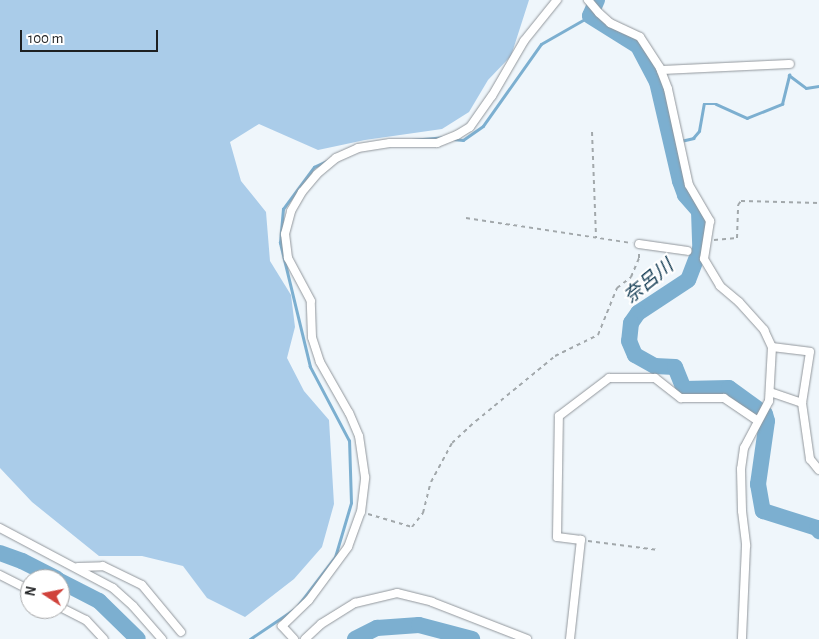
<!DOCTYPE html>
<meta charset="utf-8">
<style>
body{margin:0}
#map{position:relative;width:819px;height:639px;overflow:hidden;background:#eff6fb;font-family:"Alegreya Sans","Noto Sans JP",sans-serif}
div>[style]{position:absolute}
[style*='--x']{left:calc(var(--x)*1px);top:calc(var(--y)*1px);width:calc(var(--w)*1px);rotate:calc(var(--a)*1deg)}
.green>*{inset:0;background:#aacce9}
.stream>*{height:2.5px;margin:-1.25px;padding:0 1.25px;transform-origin:1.25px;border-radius:1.25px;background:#7cafd0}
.river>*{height:16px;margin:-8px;padding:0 8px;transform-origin:8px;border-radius:8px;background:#7cafd0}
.path>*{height:2px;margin-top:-1px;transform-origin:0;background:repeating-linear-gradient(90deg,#a2a8ab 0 4px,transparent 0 8px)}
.roads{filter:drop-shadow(0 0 1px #92979c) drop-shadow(0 0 1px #92979c)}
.minor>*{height:8px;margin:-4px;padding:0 4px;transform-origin:4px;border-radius:4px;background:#fff}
span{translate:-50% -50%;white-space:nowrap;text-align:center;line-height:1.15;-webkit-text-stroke:4px #fff;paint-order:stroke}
.water-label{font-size:19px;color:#113a52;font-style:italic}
.north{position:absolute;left:20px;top:569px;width:50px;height:50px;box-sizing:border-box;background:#fff;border:1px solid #a5a6a7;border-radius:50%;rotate:281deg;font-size:14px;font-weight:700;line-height:20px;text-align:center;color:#1e2022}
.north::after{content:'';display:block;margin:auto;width:18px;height:22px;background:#d0423b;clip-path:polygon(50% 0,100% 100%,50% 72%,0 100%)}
.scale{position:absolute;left:20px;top:30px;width:138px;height:22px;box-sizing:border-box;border:2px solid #1e2022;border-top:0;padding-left:6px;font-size:15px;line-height:18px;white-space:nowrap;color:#1e2022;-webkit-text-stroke:4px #fff;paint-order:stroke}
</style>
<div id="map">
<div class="green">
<div style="clip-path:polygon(0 0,529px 0,511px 56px,488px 80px,469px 112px,442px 129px,365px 140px,318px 150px,259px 124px,230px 142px,241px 181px,266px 212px,270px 261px,291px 295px,295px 327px,287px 358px,304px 391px,329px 420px,334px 504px,322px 547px,294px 579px,245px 617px,207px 598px,183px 566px,142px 556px,99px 556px,32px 502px,0 468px)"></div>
</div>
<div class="stream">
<div style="--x:453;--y:139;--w:10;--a:6"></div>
<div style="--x:463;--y:140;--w:24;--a:-35"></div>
<div style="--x:483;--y:126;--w:100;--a:-54.7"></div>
<div style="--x:541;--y:44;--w:56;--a:-29.7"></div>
<div style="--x:411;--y:140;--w:32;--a:-5"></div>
<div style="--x:672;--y:143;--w:22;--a:-13"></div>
<div style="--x:693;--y:138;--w:9;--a:-49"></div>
<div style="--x:699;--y:131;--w:27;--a:-80"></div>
<div style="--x:704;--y:104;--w:12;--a:0"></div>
<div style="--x:716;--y:104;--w:34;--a:24"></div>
<div style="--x:747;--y:118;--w:38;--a:-22"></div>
<div style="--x:782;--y:104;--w:30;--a:-76"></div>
<div style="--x:789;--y:75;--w:21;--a:37"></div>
<div style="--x:806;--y:88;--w:13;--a:-9"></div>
<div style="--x:250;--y:639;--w:55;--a:-34"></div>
<div style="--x:296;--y:608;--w:64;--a:-52.6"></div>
<div style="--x:335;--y:557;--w:56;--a:-73.5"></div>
<div style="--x:351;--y:503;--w:62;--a:-91.8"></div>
<div style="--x:349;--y:441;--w:84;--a:-117.8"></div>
<div style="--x:310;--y:367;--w:128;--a:-103.6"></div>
<div style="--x:280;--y:243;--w:34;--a:-85"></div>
<div style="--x:283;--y:209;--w:52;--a:-53.6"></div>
<div style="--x:314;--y:167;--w:17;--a:-25"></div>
</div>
<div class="river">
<div style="--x:597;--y:0;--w:17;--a:114"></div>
<div style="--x:590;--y:16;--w:57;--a:32"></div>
<div style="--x:638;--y:46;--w:41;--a:62.2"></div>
<div style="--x:657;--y:82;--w:102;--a:76.9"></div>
<div style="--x:680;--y:181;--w:15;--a:70"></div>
<div style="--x:685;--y:195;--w:21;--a:49"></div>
<div style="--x:699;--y:211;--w:38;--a:88"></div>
<div style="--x:700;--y:249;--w:33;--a:111"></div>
<div style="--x:688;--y:280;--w:60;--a:146.6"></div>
<div style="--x:638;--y:313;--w:12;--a:125"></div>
<div style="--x:631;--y:323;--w:18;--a:96"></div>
<div style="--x:629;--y:341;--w:15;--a:67"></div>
<div style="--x:635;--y:355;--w:23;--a:29"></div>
<div style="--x:655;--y:366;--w:20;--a:3"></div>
<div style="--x:675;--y:367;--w:24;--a:68"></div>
<div style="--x:684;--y:389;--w:45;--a:-1.3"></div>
<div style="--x:729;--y:388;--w:44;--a:35.8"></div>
<div style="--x:765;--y:414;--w:7;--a:74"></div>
<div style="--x:767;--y:421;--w:64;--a:98.1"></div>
<div style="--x:758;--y:484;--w:27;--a:80"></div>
<div style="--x:763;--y:511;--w:57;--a:17.5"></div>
<div style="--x:817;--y:528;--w:4;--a:56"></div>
<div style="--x:0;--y:553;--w:23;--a:20"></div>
<div style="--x:22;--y:561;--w:39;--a:27"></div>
<div style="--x:60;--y:581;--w:44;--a:27.1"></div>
<div style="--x:99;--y:601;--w:54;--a:44.3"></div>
<div style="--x:355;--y:639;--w:25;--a:-27"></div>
<div style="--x:377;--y:628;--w:42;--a:-4.1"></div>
<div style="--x:419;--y:625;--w:55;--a:14.8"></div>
</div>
<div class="path">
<div style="--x:592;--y:132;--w:106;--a:87.8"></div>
<div style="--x:466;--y:218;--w:168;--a:8.6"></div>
<div style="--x:714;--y:240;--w:23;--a:-5"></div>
<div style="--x:737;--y:238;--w:33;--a:-88"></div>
<div style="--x:738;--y:205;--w:5;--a:-53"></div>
<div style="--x:741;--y:201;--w:78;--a:1.5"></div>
<div style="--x:368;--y:514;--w:46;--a:16.5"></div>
<div style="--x:412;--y:527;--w:18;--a:-52"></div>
<div style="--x:423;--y:513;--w:32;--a:-76"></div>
<div style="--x:431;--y:482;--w:44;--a:-61.7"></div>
<div style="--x:452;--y:443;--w:33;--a:-43"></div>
<div style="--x:476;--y:421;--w:102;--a:-39.4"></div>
<div style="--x:555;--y:356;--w:48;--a:-26"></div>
<div style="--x:598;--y:335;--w:51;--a:-68"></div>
<div style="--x:617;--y:288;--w:18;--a:-38"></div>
<div style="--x:631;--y:277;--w:21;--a:-67"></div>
<div style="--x:639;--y:258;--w:6;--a:-90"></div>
<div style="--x:588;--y:541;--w:71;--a:7.3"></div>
</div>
<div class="roads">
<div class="minor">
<div style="--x:588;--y:0;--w:17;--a:50"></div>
<div style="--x:599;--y:13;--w:15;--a:42"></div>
<div style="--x:610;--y:23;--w:33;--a:25"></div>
<div style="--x:640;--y:37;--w:37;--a:57"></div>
<div style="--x:660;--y:68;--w:22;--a:69"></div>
<div style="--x:668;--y:89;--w:98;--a:77.7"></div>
<div style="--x:689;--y:185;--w:42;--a:59.7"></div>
<div style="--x:710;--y:221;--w:38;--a:99"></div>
<div style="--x:704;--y:259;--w:31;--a:59"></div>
<div style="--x:720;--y:286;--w:25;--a:40"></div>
<div style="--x:739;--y:302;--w:38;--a:48"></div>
<div style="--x:764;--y:330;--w:19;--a:65"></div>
<div style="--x:772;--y:347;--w:54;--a:93.2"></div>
<div style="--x:769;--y:401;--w:53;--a:118"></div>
<div style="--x:744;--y:448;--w:21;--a:98"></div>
<div style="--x:741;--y:469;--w:42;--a:88.6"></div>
<div style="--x:742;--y:511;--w:35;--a:83"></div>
<div style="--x:746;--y:546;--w:93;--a:92.5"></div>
<div style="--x:661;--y:70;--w:129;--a:-2.7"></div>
<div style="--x:639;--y:244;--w:49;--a:8.1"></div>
<div style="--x:772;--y:347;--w:38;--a:7"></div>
<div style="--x:810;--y:352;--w:52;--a:98.9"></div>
<div style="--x:770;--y:392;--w:34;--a:19"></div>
<div style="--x:802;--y:403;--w:57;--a:81.9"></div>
<div style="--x:810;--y:459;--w:14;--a:51"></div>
<div style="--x:0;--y:528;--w:128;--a:28"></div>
<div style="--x:113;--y:588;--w:27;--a:42"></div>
<div style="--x:133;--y:606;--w:44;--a:48.7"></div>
<div style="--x:78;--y:567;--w:25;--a:-2"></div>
<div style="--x:103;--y:566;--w:43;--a:26"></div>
<div style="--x:142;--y:585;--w:61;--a:50.3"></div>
<div style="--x:0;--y:575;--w:34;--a:27"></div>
<div style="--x:60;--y:607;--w:29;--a:27"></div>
<div style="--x:86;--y:620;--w:26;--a:47"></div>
<div style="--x:294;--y:639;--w:18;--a:-133"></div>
<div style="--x:282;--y:626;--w:37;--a:-44"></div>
<div style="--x:309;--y:600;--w:66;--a:-53.7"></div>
<div style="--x:348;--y:547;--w:37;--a:-70"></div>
<div style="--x:361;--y:512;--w:35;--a:-83"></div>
<div style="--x:365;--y:477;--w:41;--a:-98.3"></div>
<div style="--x:359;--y:436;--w:25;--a:-113"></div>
<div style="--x:349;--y:413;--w:59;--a:-119.6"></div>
<div style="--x:320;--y:362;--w:26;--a:-108"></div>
<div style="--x:312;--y:337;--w:36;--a:-92"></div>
<div style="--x:311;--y:301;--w:49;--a:-118.1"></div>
<div style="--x:288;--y:258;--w:24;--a:-97"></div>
<div style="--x:285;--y:234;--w:24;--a:-75"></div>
<div style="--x:291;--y:211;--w:22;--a:-60"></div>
<div style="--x:302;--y:192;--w:23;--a:-50"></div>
<div style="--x:317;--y:174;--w:25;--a:-40"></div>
<div style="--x:336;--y:158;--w:24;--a:-24"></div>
<div style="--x:358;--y:148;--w:32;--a:-9"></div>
<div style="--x:390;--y:143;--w:47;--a:0"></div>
<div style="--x:437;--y:143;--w:22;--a:-22"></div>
<div style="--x:457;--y:135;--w:15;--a:-32"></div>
<div style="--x:470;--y:127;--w:38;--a:-55"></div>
<div style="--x:492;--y:96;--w:64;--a:-59.8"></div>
<div style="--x:524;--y:41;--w:53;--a:-51.2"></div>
<div style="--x:305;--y:639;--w:22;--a:-43"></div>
<div style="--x:321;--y:624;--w:40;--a:-32"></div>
<div style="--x:355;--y:603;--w:43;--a:-13.4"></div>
<div style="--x:397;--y:593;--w:36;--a:14"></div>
<div style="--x:432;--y:602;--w:102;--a:21.3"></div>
<div style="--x:570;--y:639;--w:100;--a:-83.7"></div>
<div style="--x:581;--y:540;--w:24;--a:-173"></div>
<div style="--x:557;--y:537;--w:121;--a:-89.1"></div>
<div style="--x:559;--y:416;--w:63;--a:-37.2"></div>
<div style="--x:609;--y:378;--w:46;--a:0"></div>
<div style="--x:655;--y:378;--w:33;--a:38"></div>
<div style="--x:681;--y:398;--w:43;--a:0"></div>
<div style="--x:724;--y:398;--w:40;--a:34"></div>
</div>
</div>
<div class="water-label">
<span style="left:649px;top:282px;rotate:-39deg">奈呂川</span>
</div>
<div class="north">N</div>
<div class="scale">100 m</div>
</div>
